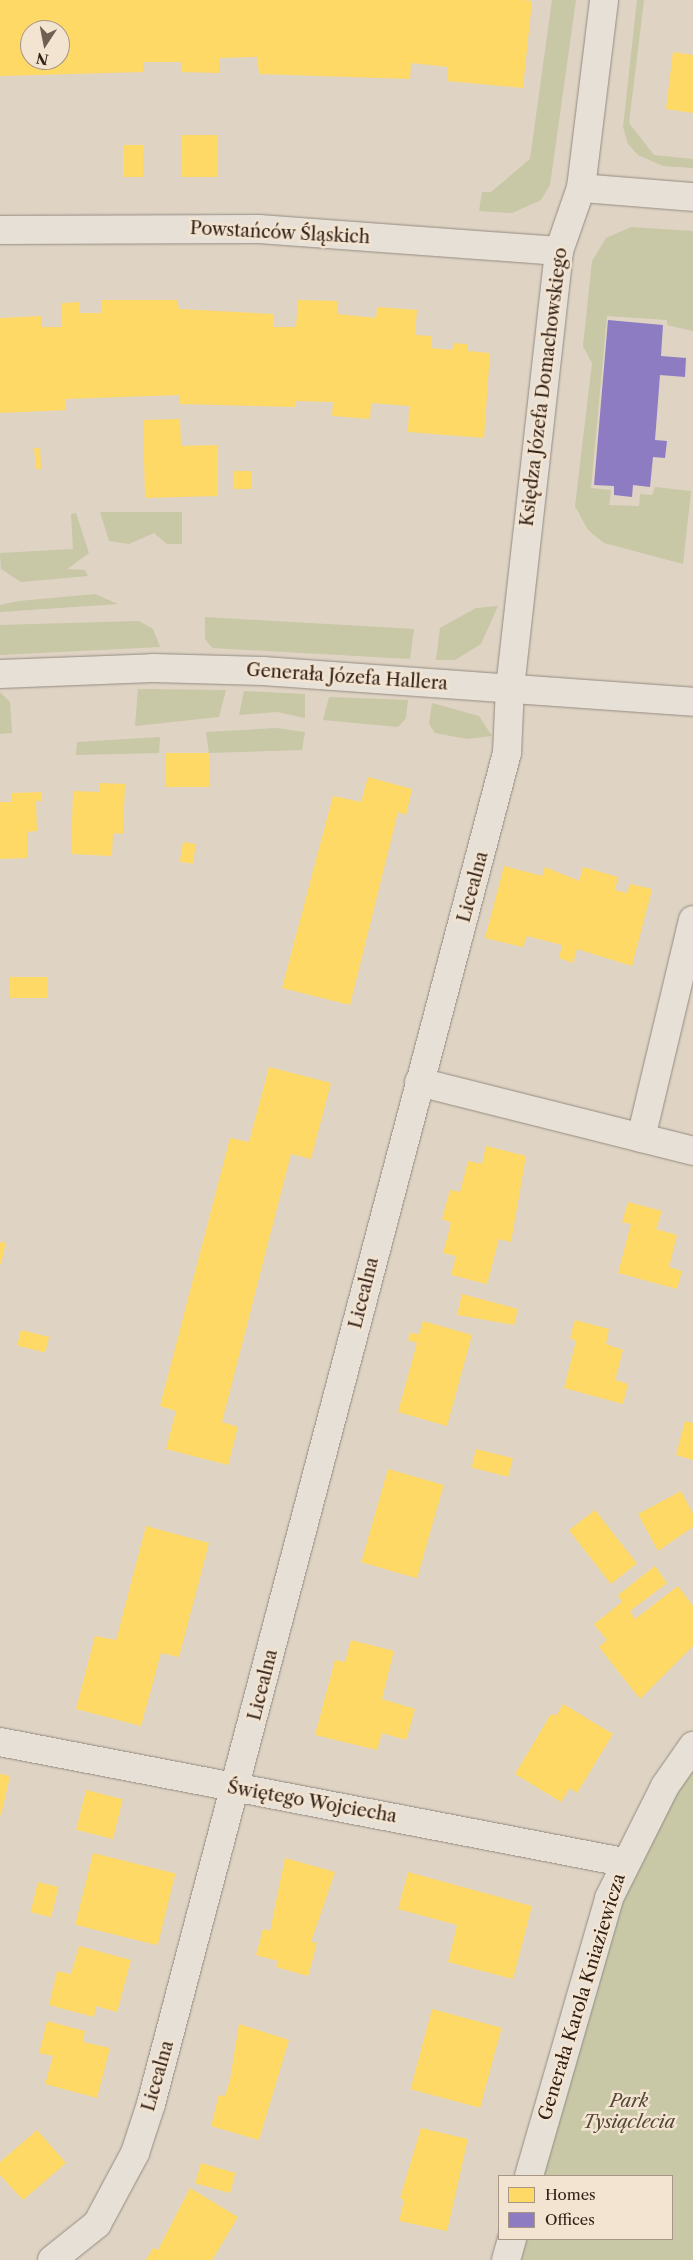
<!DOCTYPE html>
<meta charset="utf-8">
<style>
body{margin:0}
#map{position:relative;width:693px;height:2260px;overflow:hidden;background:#dfd3c3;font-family:"Libre Caslon Text",serif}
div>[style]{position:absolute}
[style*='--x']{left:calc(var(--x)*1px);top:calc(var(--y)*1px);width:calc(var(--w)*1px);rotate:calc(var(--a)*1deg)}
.green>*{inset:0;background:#c8c7a6}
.homes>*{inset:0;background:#ffd966;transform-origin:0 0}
.offices>*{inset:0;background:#8e7cc3}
.roads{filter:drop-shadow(0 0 1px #948b81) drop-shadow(0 0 1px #948b81)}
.minor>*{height:28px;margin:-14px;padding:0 14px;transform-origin:14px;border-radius:14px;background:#e6e0d7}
span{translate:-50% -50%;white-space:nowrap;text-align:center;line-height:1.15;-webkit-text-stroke:5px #f2e4d0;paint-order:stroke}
.street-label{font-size:18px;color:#332118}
.park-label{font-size:18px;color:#544836;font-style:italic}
.legend{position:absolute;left:498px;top:2175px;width:175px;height:65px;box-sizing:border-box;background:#f2e4d0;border:1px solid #a69686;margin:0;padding:6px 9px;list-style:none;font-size:15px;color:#332118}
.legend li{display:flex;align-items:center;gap:10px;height:25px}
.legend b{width:25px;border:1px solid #a69686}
.north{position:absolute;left:20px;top:20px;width:50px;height:50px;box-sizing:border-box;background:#f2e4d0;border:1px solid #a69686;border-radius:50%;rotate:191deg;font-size:14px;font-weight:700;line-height:20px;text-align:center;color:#332118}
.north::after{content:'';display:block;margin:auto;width:18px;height:22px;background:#6f5f54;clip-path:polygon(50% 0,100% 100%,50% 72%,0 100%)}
</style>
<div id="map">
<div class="green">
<div style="clip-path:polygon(552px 0,576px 0,550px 185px,541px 200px,512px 213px,479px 211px,482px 192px,491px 192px,530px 159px)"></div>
<div style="clip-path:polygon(637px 0,644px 0,629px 123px,654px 155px,693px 159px,693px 168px,663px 166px,638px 155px,628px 144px,623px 127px)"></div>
<div style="clip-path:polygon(631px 227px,693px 231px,693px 331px,667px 325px,667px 320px,607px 316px,591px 488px,611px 490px,609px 505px,639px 506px,640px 494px,652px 495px,655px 487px,691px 491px,683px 564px,604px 543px,588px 530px,575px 506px,592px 363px,583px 346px,592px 261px,606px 238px)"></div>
<div style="clip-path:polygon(100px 512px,182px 512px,182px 544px,167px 544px,154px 533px,129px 544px,109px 541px)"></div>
<div style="clip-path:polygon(76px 513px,89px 553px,67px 569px,85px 570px,88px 576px,21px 582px,1px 569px,0 553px,73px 549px,71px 514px)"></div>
<div style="clip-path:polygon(95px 594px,118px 604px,0 612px,0 605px,19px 601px)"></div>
<div style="clip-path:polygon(498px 606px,481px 644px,455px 660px,436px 660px,440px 628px,476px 608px)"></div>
<div style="clip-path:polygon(205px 617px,414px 629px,410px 659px,212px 648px,205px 639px)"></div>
<div style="clip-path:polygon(139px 621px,153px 629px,160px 647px,0 655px,0 625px)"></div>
<div style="clip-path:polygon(138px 689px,226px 690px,219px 717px,135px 726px)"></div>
<div style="clip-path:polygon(244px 691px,305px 694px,305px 718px,277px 712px,239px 715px)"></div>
<div style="clip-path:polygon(0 692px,10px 702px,12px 733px,0 734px)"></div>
<div style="clip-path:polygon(329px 697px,408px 700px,406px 718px,398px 727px,323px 720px)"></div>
<div style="clip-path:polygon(432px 703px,479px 716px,492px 736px,467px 739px,435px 733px,429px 724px)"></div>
<div style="clip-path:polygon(276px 728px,305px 732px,302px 750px,209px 753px,206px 732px)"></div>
<div style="clip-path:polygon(160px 737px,159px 753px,76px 755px,77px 742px)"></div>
<div style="clip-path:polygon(693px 1764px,693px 2260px,521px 2260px,527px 2239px,672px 2239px,672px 2176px,544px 2176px,625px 1890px)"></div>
</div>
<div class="homes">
<div style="clip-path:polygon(evenodd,0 0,523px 0,532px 1px,523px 88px,447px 81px,448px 67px,411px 63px,410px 79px,259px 74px,257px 57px,219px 58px,219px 73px,181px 72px,181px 62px,143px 62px,143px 72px,0 76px,0 0,30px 30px,60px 30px,60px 60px,30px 60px,30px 30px)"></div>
<div style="clip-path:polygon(673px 52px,693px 55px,693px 113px,666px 109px)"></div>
<div style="left:181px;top:135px;width:36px;height:42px"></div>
<div style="left:123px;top:145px;width:20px;height:32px"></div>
<div style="clip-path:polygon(101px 300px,177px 300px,179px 309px,274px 314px,274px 327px,296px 327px,298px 300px,337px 301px,337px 314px,376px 318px,377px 307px,417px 310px,415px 335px,432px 336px,431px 348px,452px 350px,454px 343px,467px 344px,467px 351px,490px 353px,484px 438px,408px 432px,409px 406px,371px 403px,370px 419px,332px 416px,333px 402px,295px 401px,295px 407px,180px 404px,180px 395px,66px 399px,66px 410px,0 413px,0 318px,41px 316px,41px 327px,62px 327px,62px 303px,80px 302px,80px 313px,101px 313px)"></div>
<div style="clip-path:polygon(180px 419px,181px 446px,218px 445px,218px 496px,145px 498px,143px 420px)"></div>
<div style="clip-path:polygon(34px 448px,40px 448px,41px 469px,36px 469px)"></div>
<div style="left:234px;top:471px;width:18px;height:18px"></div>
<div style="left:166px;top:753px;width:43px;height:34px"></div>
<div style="clip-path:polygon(368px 777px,412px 789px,406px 815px,398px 812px,350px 1005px,282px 988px,333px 796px,361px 802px)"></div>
<div style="clip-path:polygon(100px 783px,125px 784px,123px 834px,113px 833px,112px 856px,71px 854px,73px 791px,100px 792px)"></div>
<div style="clip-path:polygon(42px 792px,42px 801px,36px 801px,37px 831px,27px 832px,28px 858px,0 859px,0 802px,12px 802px,11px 793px)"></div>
<div style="left:183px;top:842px;width:13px;height:20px;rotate:9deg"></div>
<div style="clip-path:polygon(504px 866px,542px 876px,545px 867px,579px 881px,583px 867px,618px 877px,615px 890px,627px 893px,630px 884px,652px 889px,632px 966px,577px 949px,573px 963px,559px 958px,562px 945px,527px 936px,523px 947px,485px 938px)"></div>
<div style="left:48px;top:977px;width:21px;height:38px;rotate:90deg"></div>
<div style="clip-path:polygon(269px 1067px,331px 1083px,311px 1159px,291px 1154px,222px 1422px,238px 1427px,228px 1465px,166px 1449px,176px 1411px,160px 1406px,230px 1138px,249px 1142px)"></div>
<div style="clip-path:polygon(486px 1146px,526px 1156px,511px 1242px,499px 1239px,487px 1284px,451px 1275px,456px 1256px,443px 1253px,451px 1223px,442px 1219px,450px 1190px,460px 1192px,468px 1161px,482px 1164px)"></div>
<div style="clip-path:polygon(628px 1202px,662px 1211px,656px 1229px,677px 1235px,669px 1267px,682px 1271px,677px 1289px,618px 1273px,631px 1224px,622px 1222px)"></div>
<div style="clip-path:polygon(0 1242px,6px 1243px,1px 1264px,0 1264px)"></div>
<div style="clip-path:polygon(462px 1294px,518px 1309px,514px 1325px,457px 1315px)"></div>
<div style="clip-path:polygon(575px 1320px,609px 1329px,606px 1344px,623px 1350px,615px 1380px,628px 1384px,623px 1404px,564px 1388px,576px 1341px,570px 1338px)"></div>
<div style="clip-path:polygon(423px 1321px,472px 1335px,447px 1426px,398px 1412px,417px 1343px,408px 1340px,410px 1333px,419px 1334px)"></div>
<div style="left:21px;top:1330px;width:29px;height:16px;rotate:14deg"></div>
<div style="clip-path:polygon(685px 1421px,693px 1423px,693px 1460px,676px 1455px)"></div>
<div style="left:476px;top:1449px;width:38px;height:19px;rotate:14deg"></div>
<div style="left:388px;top:1469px;width:58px;height:97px;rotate:16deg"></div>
<div style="clip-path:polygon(681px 1491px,693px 1514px,693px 1527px,658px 1551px,638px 1514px)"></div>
<div style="left:595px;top:1510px;width:68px;height:33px;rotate:52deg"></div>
<div style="clip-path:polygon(146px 1526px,209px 1543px,179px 1657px,161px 1653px,141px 1726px,76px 1709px,95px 1636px,116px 1640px)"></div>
<div style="clip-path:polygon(655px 1566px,667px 1583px,630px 1611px,635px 1619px,678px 1586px,693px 1606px,693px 1646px,640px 1699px,599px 1647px,607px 1640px,594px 1624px,622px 1602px,618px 1595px)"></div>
<div style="clip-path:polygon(351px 1640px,394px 1651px,382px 1699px,415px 1709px,406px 1740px,382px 1733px,377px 1750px,315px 1735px,335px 1660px,345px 1662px)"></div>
<div style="clip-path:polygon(563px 1704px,613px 1734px,577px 1793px,570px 1788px,561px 1802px,515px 1774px,551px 1714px,556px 1716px)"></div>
<div style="clip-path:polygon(0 1774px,10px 1776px,1px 1815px,0 1815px)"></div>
<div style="left:86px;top:1790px;width:38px;height:41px;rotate:14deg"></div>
<div style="left:93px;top:1853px;width:85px;height:74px;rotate:14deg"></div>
<div style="clip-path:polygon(285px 1858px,335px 1872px,311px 1942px,317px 1943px,308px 1976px,276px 1967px,278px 1961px,256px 1955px,263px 1929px,270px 1931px)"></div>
<div style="clip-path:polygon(408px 1872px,532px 1906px,513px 1979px,448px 1962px,457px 1925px,398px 1909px)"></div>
<div style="left:38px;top:1882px;width:21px;height:31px;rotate:14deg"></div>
<div style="clip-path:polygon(79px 1946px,131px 1960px,117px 2012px,96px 2006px,94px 2017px,49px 2005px,57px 1971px,71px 1974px)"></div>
<div style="left:432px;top:2009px;width:72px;height:83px;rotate:15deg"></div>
<div style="clip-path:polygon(47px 2021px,85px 2031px,83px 2042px,110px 2048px,97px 2098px,45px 2084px,53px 2056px,39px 2053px)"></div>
<div style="clip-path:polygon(239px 2024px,289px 2040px,259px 2140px,211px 2126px,219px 2095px,225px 2096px,230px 2080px)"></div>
<div style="clip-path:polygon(421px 2128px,468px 2139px,447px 2231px,399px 2221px,404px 2200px,400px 2198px)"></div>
<div style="clip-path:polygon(37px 2130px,66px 2163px,23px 2200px,0 2175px,0 2162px)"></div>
<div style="left:201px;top:2163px;width:36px;height:21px;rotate:16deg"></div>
<div style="clip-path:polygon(190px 2188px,238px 2217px,212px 2260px,146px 2260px,153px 2248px,158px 2250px)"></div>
</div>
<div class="offices">
<div style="clip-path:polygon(608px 320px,663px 325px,661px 356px,686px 358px,685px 377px,660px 375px,655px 440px,667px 441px,665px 458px,653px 457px,650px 487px,633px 485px,632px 497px,614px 495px,614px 486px,594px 485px)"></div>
</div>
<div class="roads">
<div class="minor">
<div style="--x:581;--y:188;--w:112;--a:4.6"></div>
<div style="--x:0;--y:230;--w:259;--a:-0.2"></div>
<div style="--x:259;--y:229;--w:301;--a:4.2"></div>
<div style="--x:0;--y:674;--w:153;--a:-2.2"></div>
<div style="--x:153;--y:668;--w:110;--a:1.6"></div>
<div style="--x:263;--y:671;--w:431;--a:4.1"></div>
<div style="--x:419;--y:1082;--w:283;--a:14.1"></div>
<div style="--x:641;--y:1138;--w:224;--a:-76.6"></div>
<div style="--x:0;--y:1742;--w:634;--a:10.9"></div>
<div style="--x:529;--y:2176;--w:289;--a:-73.9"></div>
<div style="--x:609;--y:1898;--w:125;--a:-63.4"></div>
<div style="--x:665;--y:1786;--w:49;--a:-55"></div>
<div style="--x:52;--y:2260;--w:58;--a:-38.7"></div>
<div style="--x:97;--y:2224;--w:81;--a:-61.8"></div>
<div style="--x:135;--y:2153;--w:52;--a:-71.9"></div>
<div style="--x:151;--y:2104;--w:1397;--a:-75.24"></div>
<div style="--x:507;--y:753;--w:65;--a:-87.4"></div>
<div style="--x:510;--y:688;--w:440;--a:-83.6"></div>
<div style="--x:559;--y:251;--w:67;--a:-70.8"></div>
<div style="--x:581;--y:188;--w:189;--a:-83"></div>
<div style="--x:506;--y:2260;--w:22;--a:-74"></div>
</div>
</div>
<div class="street-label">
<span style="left:280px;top:233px;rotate:3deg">Powstańców Śląskich</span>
<span style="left:544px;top:387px;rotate:-83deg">Księdza Józefa Domachowskiego</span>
<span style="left:347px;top:677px;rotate:4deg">Generała Józefa Hallera</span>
<span style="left:473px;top:887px;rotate:-75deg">Licealna</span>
<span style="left:364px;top:1293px;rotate:-76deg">Licealna</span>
<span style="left:263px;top:1685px;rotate:-76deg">Licealna</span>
<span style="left:312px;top:1802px;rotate:10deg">Świętego Wojciecha</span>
<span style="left:582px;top:1997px;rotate:-73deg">Generała Karola Kniaziewicza</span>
<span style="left:158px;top:2076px;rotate:-74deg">Licealna</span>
</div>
<div class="park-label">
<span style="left:629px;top:2112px">Park<br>Tysiąclecia</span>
</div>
<ul class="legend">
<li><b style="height:14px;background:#ffd966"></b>Homes</li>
<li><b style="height:14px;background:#8e7cc3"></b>Offices</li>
</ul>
<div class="north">N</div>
</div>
